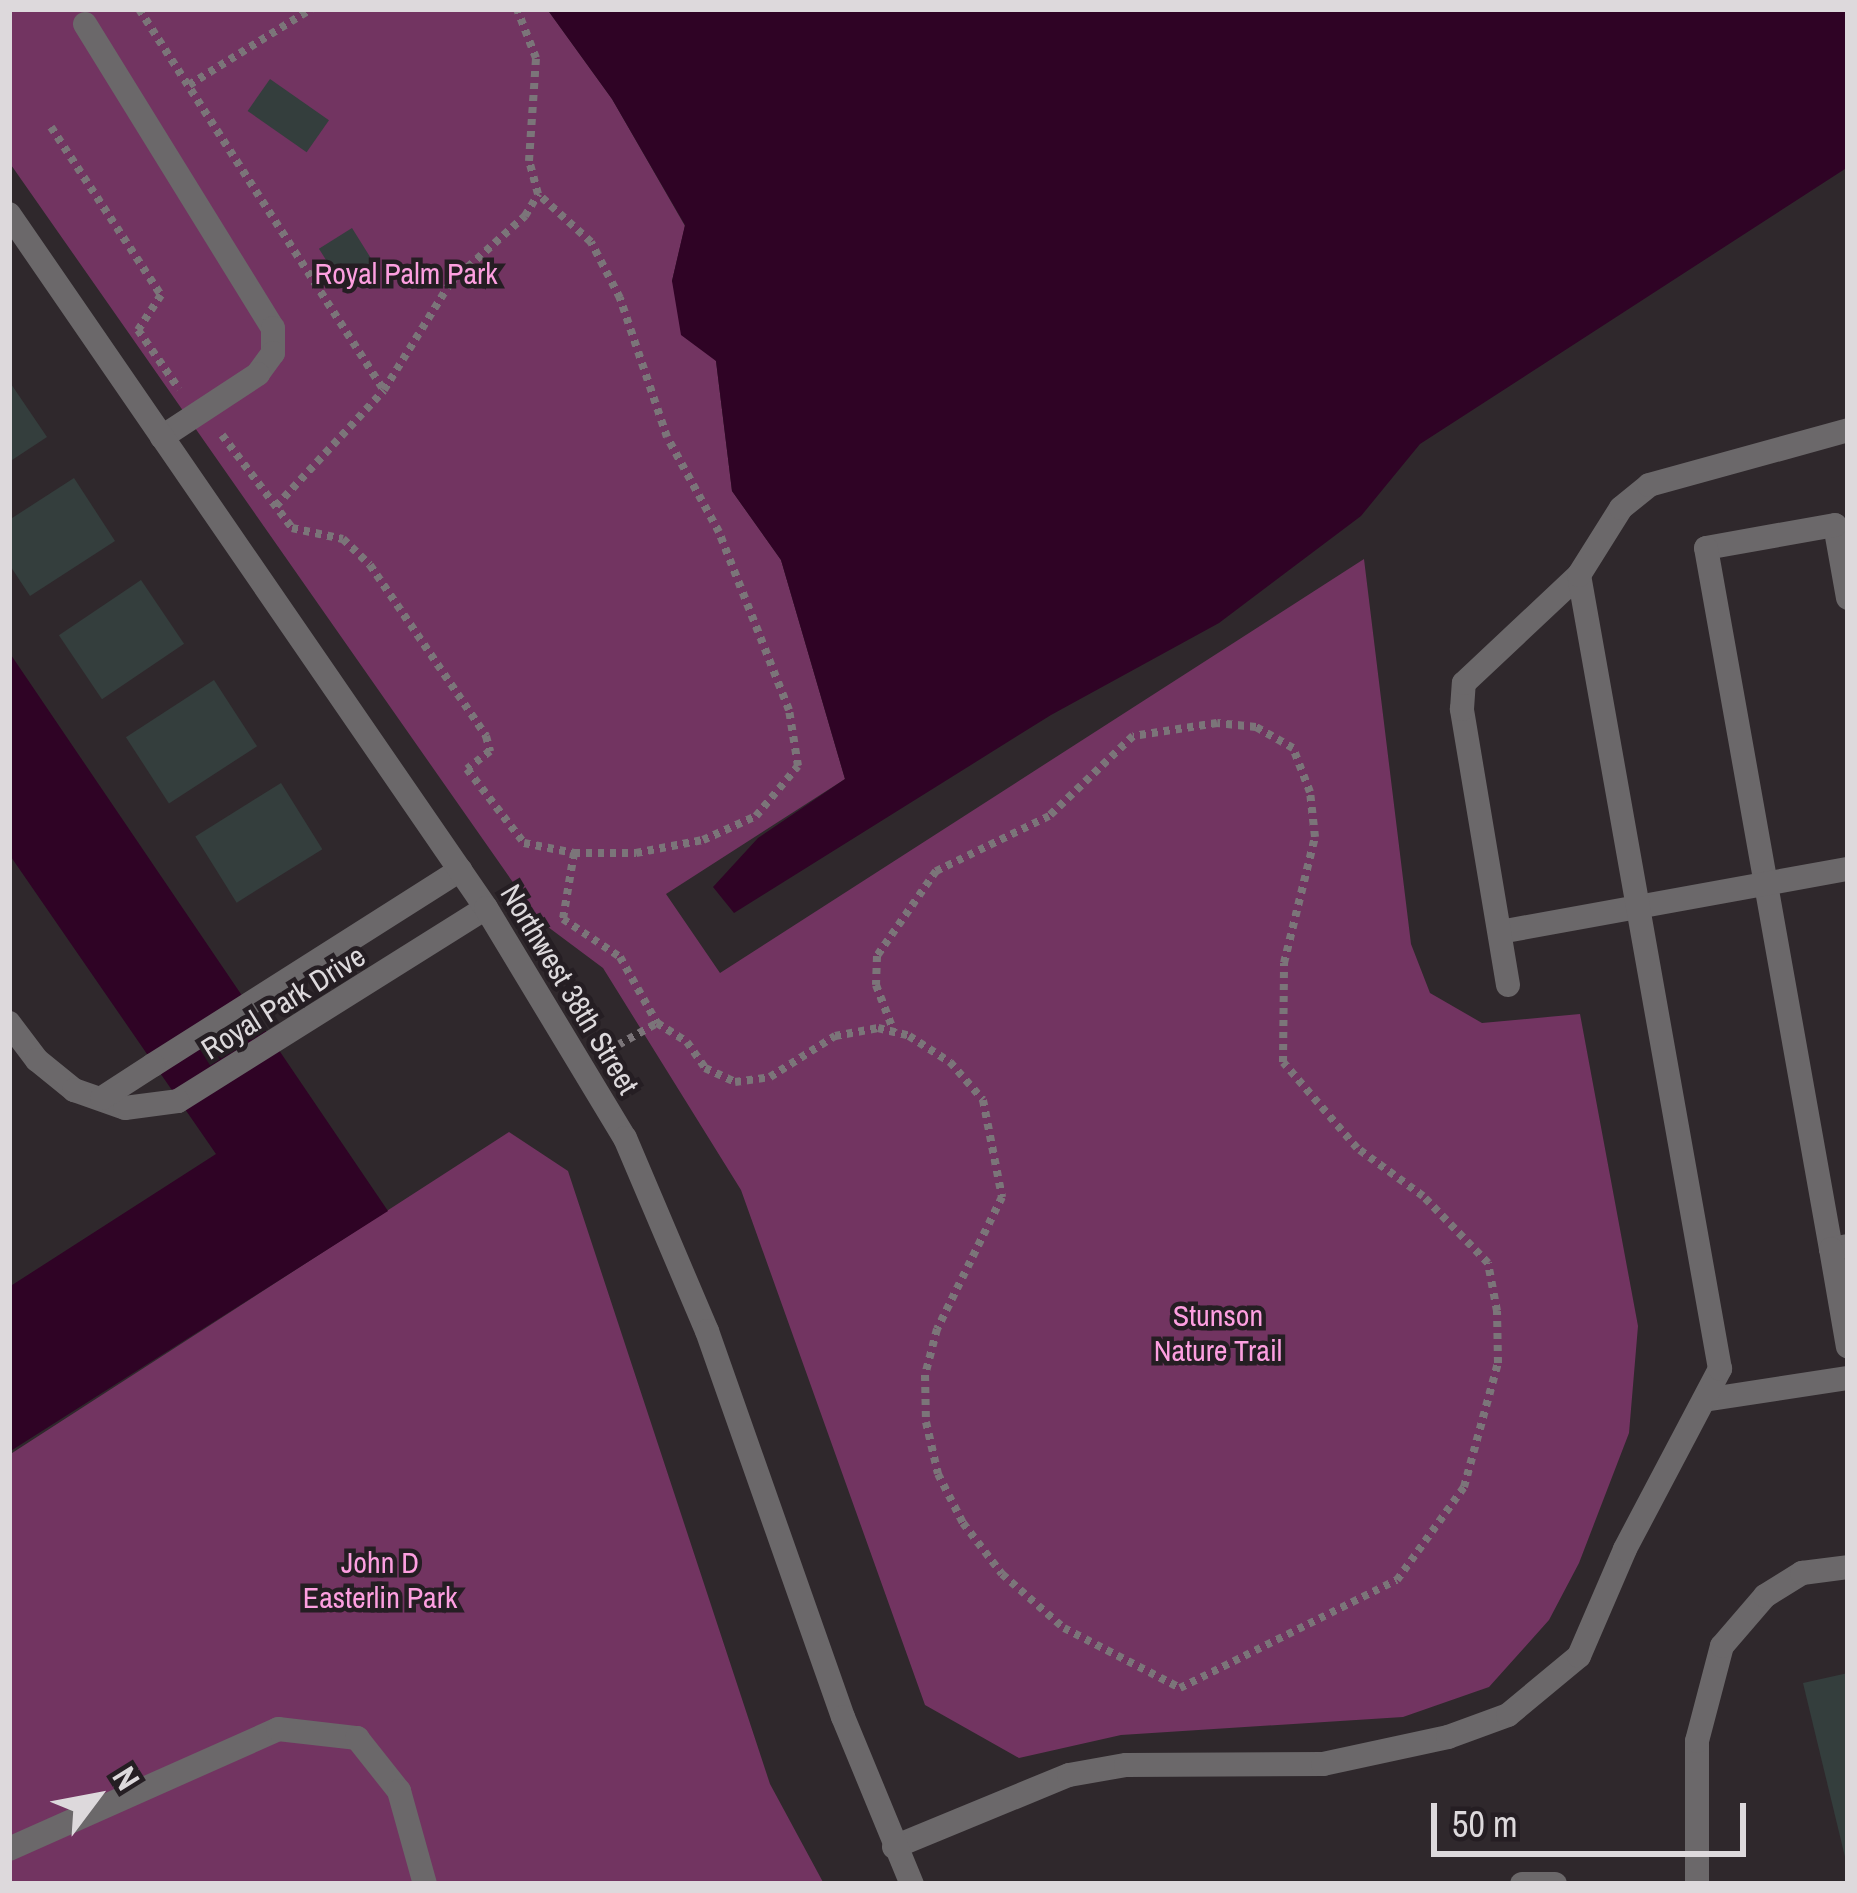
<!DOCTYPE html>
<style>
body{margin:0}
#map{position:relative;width:1857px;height:1893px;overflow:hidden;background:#2f282c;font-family:"Archivo Narrow",sans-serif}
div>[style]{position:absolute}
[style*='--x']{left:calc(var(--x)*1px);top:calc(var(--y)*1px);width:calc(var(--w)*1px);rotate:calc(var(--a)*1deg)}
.green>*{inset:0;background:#723461}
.water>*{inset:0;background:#2f0325}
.building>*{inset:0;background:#343e3d;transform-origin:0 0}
.path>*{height:8px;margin-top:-4px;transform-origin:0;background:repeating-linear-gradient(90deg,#7b7579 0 6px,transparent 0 12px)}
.lane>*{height:24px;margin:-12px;padding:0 12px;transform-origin:12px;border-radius:12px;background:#6b686a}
.street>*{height:24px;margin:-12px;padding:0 12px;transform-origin:12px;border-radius:12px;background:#6b686a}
span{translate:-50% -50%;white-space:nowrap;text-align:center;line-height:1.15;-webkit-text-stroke:9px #251e23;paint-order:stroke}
.park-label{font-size:30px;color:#fd9fe0}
.street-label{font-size:30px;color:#ddd9dc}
.frame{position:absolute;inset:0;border:12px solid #ddd9dc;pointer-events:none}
.north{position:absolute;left:36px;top:1737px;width:120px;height:120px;-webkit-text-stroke:9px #251e23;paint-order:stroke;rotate:58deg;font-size:33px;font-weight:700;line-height:48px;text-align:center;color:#ddd9dc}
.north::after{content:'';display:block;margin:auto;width:42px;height:54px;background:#ddd9dc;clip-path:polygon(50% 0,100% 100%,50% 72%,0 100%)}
.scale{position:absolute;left:1431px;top:1803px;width:315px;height:54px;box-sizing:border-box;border:6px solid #ddd9dc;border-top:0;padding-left:15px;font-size:36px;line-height:42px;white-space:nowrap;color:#ddd9dc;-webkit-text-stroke:9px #251e23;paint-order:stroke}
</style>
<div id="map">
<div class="green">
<div style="clip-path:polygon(9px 9px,547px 9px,612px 99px,685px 226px,672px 281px,716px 361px,732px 491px,781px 560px,845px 779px,666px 894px,720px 973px,1364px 559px,1411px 944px,1430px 993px,1482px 1023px,1580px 1014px,1638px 1326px,1629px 1433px,1579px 1563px,1549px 1620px,1489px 1687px,1403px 1717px,1121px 1735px,1019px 1758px,925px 1705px,741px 1190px,603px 968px,540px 921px,9px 162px)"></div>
<div style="clip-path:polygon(509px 1132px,568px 1171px,770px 1784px,824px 1884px,9px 1884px,9px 1455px)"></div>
</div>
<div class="water">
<div style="clip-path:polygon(547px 9px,1848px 9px,1848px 167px,1420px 444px,1361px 516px,1219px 623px,1051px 715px,734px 913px,713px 887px,758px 838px,845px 779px,781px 560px,732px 491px,716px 361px,681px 335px,672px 281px,685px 225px,612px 99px)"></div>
<div style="clip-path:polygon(9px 652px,388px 1211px,9px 1452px,9px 1287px,216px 1154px,9px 854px)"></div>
</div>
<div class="building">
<div style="left:270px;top:79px;width:72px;height:39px;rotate:35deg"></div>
<div style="left:352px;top:228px;width:53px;height:39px;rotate:58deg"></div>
<div style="clip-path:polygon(9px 381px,47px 437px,9px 462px)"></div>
<div style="clip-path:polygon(74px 478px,115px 541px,30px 596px,9px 564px,9px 520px)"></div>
<div style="left:141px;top:580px;width:77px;height:99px;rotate:56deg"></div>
<div style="left:214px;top:680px;width:79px;height:105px;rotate:57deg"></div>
<div style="left:281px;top:783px;width:78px;height:101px;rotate:58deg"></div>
<div style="clip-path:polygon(1848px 1673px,1848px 1861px,1846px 1861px,1803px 1683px)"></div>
</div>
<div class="path">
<div style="--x:139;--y:9;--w:453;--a:57.3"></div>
<div style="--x:189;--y:85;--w:144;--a:-31.9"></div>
<div style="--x:51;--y:127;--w:201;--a:56.8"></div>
<div style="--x:161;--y:295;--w:42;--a:123.3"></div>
<div style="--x:138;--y:330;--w:72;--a:55.2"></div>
<div style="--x:222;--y:435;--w:116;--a:53"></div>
<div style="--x:292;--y:528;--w:52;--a:12.2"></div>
<div style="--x:343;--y:539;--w:37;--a:44"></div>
<div style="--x:370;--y:565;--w:207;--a:55.8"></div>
<div style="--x:486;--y:736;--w:16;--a:75"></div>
<div style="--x:490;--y:751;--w:29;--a:142"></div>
<div style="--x:467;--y:769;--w:93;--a:52.4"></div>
<div style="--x:524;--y:843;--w:51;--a:11.3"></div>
<div style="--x:574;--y:853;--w:62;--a:0"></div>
<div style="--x:636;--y:853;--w:68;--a:-11"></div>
<div style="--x:703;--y:840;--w:58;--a:-24.4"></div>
<div style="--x:756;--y:816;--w:65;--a:-50"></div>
<div style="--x:798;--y:766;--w:57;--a:-99.1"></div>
<div style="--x:789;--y:710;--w:191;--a:-111.5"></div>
<div style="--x:719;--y:532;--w:108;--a:-118.7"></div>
<div style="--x:667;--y:437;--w:147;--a:-108.7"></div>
<div style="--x:620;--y:298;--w:63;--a:-117.4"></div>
<div style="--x:591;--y:242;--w:72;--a:-137.8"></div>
<div style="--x:276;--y:506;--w:158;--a:-47"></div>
<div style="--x:384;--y:390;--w:126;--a:-58.3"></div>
<div style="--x:450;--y:283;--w:101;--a:-41.8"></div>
<div style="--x:525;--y:216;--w:26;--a:-59"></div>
<div style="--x:538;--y:194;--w:34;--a:-105"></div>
<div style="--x:529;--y:161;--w:103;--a:-86.1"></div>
<div style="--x:536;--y:58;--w:53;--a:-111.2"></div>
<div style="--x:574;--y:853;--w:67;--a:99.5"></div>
<div style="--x:563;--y:919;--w:69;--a:33.7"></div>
<div style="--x:620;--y:957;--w:76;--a:60.7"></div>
<div style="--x:657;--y:1023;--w:36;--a:32"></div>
<div style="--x:687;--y:1042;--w:32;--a:55"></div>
<div style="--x:705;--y:1068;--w:33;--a:25"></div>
<div style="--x:735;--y:1082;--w:35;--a:-8"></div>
<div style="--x:770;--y:1077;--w:77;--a:-32.2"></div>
<div style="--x:835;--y:1036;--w:44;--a:-10.5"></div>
<div style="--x:878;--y:1028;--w:32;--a:14"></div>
<div style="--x:909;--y:1036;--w:49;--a:32.4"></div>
<div style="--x:950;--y:1062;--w:50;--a:49"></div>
<div style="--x:983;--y:1100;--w:99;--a:78.9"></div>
<div style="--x:1002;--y:1197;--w:147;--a:116.2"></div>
<div style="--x:937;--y:1329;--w:48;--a:104.6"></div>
<div style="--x:925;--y:1375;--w:47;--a:88.8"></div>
<div style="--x:926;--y:1422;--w:53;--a:77"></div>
<div style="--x:938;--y:1474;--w:55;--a:63"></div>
<div style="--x:963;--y:1523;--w:64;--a:52.6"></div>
<div style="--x:1002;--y:1574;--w:82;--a:41.1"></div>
<div style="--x:1064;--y:1628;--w:131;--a:27.3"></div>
<div style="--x:1180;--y:1688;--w:242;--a:-26.5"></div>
<div style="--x:1397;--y:1580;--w:115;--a:-54.2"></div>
<div style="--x:1464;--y:1487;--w:129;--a:-74.7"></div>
<div style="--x:1498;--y:1363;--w:52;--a:-91.1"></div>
<div style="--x:1497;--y:1311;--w:49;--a:-100.6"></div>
<div style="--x:1488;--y:1263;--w:93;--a:-134.1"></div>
<div style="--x:1423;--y:1196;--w:82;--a:-144"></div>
<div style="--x:1357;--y:1148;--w:113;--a:-130.7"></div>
<div style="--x:1283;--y:1062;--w:99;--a:-89.4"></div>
<div style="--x:1284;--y:963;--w:130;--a:-76.2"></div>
<div style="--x:1315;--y:837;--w:45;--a:-96.3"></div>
<div style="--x:1310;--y:792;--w:47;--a:-111.1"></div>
<div style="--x:1293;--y:748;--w:43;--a:-150.4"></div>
<div style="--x:1256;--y:727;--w:39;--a:-174"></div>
<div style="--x:1217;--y:723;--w:85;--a:171.2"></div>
<div style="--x:1133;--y:736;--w:116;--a:136.4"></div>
<div style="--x:1049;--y:816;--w:126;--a:154"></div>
<div style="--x:936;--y:871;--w:103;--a:124.8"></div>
<div style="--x:877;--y:956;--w:29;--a:92"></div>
<div style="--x:876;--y:985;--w:50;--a:69"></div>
<div style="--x:618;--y:1045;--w:45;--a:-29.4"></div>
</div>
<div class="lane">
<div style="--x:85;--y:24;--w:357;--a:58.3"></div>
<div style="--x:273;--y:328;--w:25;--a:90"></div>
<div style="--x:273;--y:353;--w:26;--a:126"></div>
<div style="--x:258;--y:374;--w:115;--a:146.7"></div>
<div style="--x:1848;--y:598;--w:74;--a:-100.1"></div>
<div style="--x:1835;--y:525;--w:131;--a:169.9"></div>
<div style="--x:1706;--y:548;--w:712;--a:79.89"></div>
<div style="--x:1831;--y:1249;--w:17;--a:-10"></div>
<div style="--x:1500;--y:932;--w:354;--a:-10.3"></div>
<div style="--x:1508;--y:985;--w:280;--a:-99.5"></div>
<div style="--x:1462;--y:709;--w:26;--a:-86"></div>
<div style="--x:1464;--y:683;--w:158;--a:-43.2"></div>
<div style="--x:153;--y:1065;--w:364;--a:-32.4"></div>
<div style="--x:178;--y:1101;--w:363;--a:-32.1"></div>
<div style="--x:1831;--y:1249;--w:99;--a:80.2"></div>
<div style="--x:1704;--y:1400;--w:146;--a:-8.7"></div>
<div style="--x:894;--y:1847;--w:189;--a:-22.4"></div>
<div style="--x:1069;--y:1775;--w:58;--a:-10"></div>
<div style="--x:1126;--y:1765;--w:197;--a:-0.3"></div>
<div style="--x:1323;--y:1764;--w:128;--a:-12.2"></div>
<div style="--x:1448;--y:1737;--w:64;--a:-20.1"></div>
<div style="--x:1508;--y:1715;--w:92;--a:-39.7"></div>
<div style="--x:1579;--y:1656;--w:116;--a:-66.7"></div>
<div style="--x:1625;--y:1549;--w:204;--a:-62.2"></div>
<div style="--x:1720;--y:1369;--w:806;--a:-100.07"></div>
<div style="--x:1579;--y:575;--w:79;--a:-57.9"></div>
<div style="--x:1621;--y:508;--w:36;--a:-39"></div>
<div style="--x:1649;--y:485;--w:206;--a:-15.4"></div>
<div style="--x:9;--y:1849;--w:295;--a:-24"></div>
<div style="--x:278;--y:1729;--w:80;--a:6.5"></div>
<div style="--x:357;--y:1738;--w:68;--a:51.6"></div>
<div style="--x:399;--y:1791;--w:97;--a:74.4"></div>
<div style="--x:1522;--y:1884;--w:33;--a:0"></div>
<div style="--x:1697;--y:1884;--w:143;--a:-90"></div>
<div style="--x:1697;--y:1741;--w:98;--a:-75.3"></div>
<div style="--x:1722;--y:1646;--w:66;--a:-49.3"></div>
<div style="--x:1765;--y:1596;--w:44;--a:-31.9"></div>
<div style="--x:1802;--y:1573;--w:46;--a:-7.4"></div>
</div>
<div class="street">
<div style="--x:9;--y:214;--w:842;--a:55.5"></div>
<div style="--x:486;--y:908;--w:269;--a:58.9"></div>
<div style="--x:625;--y:1138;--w:210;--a:67"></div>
<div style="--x:707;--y:1331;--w:409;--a:70.6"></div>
<div style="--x:843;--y:1717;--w:181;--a:67.6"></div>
<div style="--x:9;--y:1023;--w:46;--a:52.9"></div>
<div style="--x:37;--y:1060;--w:48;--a:39"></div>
<div style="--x:74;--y:1090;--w:54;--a:19.4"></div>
<div style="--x:125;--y:1108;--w:53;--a:-7.5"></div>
<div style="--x:102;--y:1098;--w:61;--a:-32.9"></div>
</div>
<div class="park-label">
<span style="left:406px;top:273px">Royal Palm Park</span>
<span style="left:1218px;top:1332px">Stunson<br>Nature Trail</span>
<span style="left:380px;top:1579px">John D<br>Easterlin Park</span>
</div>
<div class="street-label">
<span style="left:570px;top:989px;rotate:59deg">Northwest 38th Street</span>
<span style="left:283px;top:1002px;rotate:-32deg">Royal Park Drive</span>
</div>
<div class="frame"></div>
<div class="north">N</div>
<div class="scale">50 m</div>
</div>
